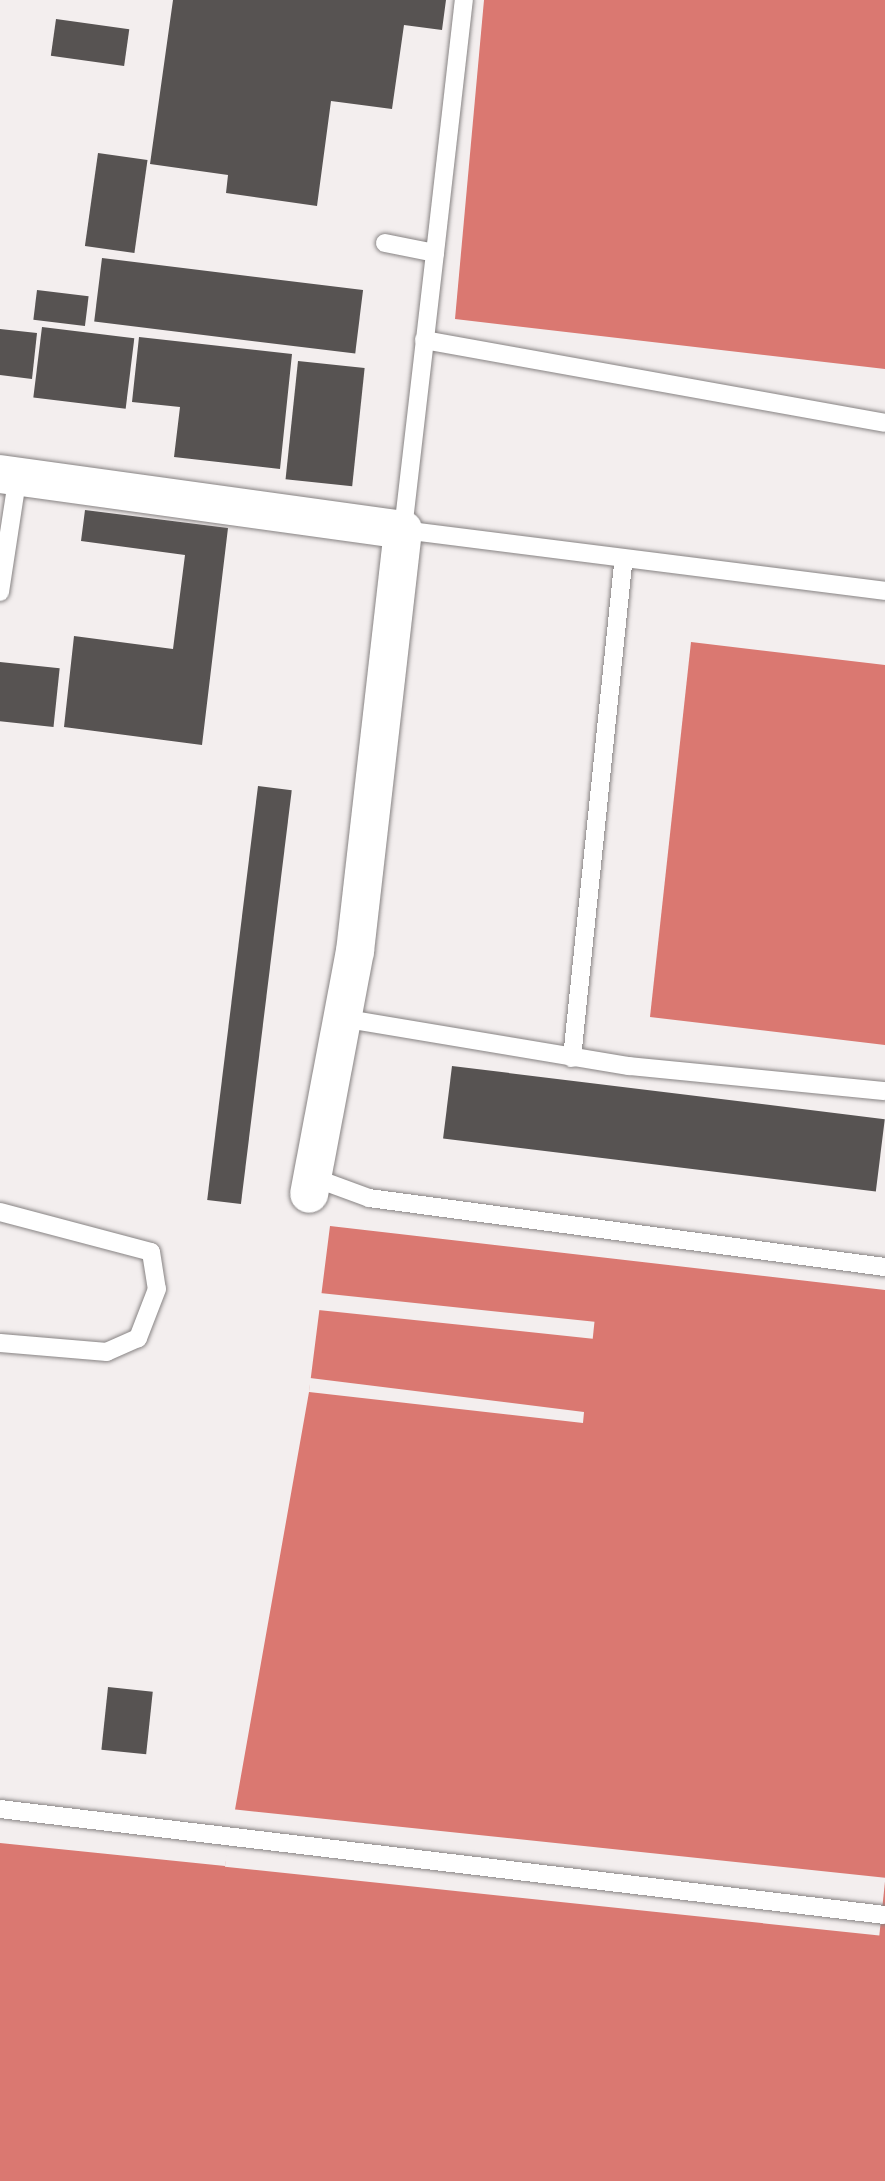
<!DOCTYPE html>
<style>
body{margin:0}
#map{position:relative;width:885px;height:2181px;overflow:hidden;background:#f3eeee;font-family:"Asap Condensed",sans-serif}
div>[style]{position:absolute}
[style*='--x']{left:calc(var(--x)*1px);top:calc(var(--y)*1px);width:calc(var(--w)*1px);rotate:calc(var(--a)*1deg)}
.water>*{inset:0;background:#da7871}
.pier>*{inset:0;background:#f3eeee;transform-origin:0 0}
.building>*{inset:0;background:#575352;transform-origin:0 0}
.roads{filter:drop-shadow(0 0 2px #878383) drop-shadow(0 0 2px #878383)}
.service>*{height:18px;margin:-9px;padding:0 9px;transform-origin:9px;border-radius:9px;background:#fff}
.minor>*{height:38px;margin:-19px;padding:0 19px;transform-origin:19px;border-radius:19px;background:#fff}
span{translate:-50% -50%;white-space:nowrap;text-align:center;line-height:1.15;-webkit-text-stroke:8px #f3eeee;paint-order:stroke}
</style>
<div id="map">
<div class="water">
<div style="clip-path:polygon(484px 0,885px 0,885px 369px,455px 319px)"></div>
<div style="clip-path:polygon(691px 642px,885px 665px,885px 1045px,650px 1017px)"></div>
<div style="clip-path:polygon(330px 1226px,885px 1290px,885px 2181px,0 2181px,0 1843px,225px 1866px,309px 1392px)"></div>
</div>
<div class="pier">
<div style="left:320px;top:1293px;width:276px;height:17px;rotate:6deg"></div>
<div style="clip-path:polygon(310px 1378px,584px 1412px,583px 1423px,309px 1392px)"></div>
<div style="left:231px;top:1809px;width:658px;height:58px;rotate:6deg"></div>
</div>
<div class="building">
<div style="clip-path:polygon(173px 0,446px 0,442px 30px,404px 25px,392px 109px,331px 101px,317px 206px,226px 193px,228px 175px,150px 164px)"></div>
<div style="left:56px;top:19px;width:74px;height:37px;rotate:8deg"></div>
<div style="left:98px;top:153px;width:50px;height:94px;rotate:8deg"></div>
<div style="left:102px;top:258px;width:263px;height:64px;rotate:7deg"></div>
<div style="left:37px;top:290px;width:52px;height:30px;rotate:7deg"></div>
<div style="left:42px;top:327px;width:93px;height:71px;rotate:7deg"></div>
<div style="clip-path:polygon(0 329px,37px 333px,32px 379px,0 375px)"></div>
<div style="clip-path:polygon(139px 337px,292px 354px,280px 469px,174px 457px,180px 407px,132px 402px)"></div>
<div style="left:298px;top:361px;width:67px;height:119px;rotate:6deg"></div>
<div style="clip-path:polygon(85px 510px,228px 528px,202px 745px,64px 727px,74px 636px,173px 649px,185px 555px,81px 541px)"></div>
<div style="left:0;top:662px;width:60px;height:59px;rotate:6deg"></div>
<div style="left:258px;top:786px;width:34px;height:417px;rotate:7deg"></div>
<div style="left:452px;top:1066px;width:436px;height:73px;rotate:7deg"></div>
<div style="left:108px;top:1687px;width:45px;height:63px;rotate:6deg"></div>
</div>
<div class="roads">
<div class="service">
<div style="--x:385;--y:243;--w:51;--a:11.3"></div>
<div style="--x:435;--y:253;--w:279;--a:96.6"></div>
<div style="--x:403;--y:530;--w:486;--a:7.2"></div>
<div style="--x:435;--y:253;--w:255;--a:-83.5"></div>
<div style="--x:424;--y:340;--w:468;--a:10.2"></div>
<div style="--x:0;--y:592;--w:112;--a:-81.3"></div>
<div style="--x:342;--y:1018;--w:291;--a:9.5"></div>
<div style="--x:629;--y:1066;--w:257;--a:5.6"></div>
<div style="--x:572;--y:1058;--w:500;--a:-84.1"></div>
<div style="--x:312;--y:1177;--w:61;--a:20.2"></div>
<div style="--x:369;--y:1198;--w:521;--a:7.62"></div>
<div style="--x:0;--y:1212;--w:156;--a:14.8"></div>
<div style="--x:151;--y:1252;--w:37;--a:81"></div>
<div style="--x:157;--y:1289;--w:53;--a:111.2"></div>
<div style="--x:138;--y:1338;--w:34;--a:156"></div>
<div style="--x:107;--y:1352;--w:107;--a:-175.2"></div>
<div style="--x:0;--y:1809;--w:891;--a:6.83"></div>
</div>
<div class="minor">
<div style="--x:0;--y:474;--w:407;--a:7.9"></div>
<div style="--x:403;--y:530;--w:424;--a:96.5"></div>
<div style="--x:355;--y:951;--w:247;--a:100.7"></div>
</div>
</div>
</div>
